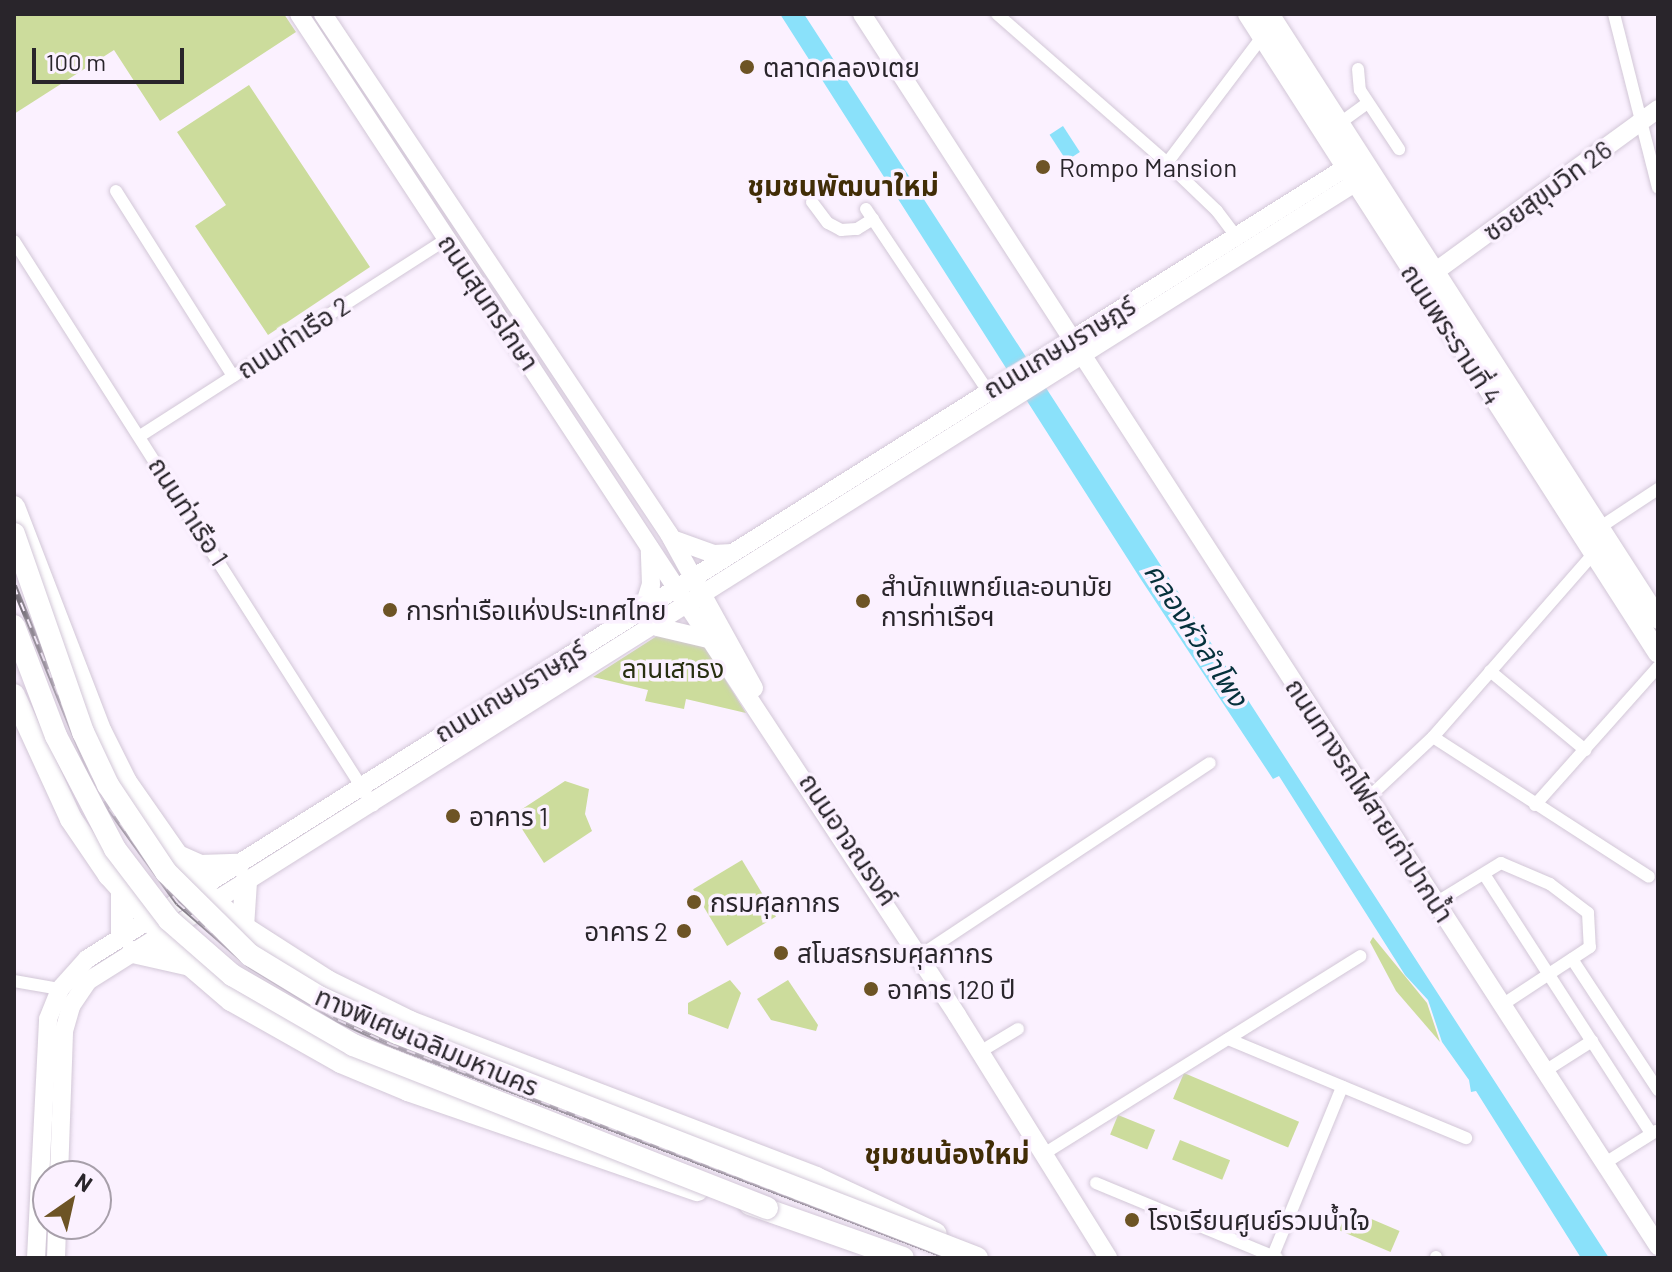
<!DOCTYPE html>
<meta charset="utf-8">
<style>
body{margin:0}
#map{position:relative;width:1672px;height:1272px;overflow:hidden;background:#fbf1ff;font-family:Barlow,"Noto Sans Thai",sans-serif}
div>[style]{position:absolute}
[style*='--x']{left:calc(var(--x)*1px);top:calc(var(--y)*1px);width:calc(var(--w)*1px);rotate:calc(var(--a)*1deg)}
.green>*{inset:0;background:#ccdc9c;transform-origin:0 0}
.water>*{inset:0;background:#8ae1fa;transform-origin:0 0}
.roads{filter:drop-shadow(0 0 2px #d2c7d7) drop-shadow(0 0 2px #d2c7d7)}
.street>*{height:12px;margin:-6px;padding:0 6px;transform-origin:6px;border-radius:6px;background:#fff}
.secondary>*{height:18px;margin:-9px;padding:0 9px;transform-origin:9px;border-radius:9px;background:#fff}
.primary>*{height:20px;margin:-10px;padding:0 10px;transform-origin:10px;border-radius:10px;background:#fff}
.highway>*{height:22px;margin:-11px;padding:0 11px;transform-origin:11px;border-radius:11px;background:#fff}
.rail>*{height:6px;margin-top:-3px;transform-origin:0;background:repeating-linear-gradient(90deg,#fbf1ff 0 9px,#767079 0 18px);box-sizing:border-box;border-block:2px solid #767079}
.bridges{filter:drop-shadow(0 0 2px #d2c7d7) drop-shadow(0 0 2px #d2c7d7)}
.highway-bridge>*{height:22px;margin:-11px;padding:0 11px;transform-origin:11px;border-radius:11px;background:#fff}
.dots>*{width:22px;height:22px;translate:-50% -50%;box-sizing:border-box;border:4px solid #fbf1ff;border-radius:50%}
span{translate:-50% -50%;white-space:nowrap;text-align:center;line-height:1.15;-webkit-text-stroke:7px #fbf1ff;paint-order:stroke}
.poi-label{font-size:26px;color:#29252b}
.left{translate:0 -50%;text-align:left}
.right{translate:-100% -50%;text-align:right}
.street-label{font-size:26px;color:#29252b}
.park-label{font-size:26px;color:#282f11}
.neighbourhood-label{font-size:28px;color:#412d06;font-weight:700}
.water-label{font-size:28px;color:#06313c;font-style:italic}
.frame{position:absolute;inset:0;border:16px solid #29252b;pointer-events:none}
.north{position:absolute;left:32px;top:1160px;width:80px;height:80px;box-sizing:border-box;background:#fbf1ff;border:2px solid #a79faa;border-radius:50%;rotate:34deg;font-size:22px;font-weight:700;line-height:32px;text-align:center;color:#29252b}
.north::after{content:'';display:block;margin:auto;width:28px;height:36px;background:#6d5425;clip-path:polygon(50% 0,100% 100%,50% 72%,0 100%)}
.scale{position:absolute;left:32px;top:48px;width:152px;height:36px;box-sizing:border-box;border:4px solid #29252b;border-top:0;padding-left:10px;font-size:24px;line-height:28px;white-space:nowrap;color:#29252b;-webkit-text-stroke:6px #fbf1ff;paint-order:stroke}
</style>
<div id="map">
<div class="green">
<div style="clip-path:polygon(14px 14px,284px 14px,296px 32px,160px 121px,114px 50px,14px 114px)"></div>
<div style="clip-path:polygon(249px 85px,370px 267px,268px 335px,195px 226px,226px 205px,177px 132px)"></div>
<div style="clip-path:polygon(660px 634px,703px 644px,746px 713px,686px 699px,684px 709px,645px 701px,648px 690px,593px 677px)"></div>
<div style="clip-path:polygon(565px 781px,589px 789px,585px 814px,592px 831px,544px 863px,513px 815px)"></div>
<div style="left:742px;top:860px;width:66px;height:57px;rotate:59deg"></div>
<div style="clip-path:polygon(1373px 937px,1427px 1003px,1440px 1042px,1396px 991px,1370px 942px)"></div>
<div style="clip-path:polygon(730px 980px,741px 993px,728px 1029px,688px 1014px,688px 1003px)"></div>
<div style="clip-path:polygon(788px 980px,818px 1025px,816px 1031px,771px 1020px,757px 999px)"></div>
<div style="left:1184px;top:1073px;width:125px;height:28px;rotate:23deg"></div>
<div style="left:1118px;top:1115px;width:40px;height:21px;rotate:22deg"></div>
<div style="left:1180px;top:1140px;width:54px;height:21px;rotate:22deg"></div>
<div style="left:1348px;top:1209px;width:56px;height:23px;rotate:23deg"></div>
</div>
<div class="water">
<div style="clip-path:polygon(780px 14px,804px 14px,1609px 1258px,1581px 1258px,1476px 1091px,1471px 1092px,1469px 1080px,1442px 1042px,1428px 1000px,1405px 975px,1279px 776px,1273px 779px,1140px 578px)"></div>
<div style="left:1063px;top:126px;width:31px;height:16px;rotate:57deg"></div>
</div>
<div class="roads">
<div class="street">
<div style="--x:997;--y:14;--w:226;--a:41.2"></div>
<div style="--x:1167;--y:163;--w:69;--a:43.8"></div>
<div style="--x:1217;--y:211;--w:35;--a:53"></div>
<div style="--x:1614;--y:14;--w:179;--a:75.8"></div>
<div style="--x:1358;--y:69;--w:21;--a:85"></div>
<div style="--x:1360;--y:90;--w:71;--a:56.5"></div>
<div style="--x:1340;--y:123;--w:34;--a:-36"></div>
<div style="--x:1167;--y:163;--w:158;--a:-53"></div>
<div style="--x:116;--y:191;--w:219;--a:57.7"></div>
<div style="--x:812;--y:202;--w:26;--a:53"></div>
<div style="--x:828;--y:223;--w:15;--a:28"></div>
<div style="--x:841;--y:230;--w:16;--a:-4"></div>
<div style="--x:857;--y:229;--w:19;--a:-32"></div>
<div style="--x:866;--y:209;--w:218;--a:56.2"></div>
<div style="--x:14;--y:241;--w:669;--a:57.52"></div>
<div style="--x:140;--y:436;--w:365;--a:-32.7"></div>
<div style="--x:1599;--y:528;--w:71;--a:-33.5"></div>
<div style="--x:1490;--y:671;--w:124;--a:39.7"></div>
<div style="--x:1433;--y:737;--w:257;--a:32.9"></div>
<div style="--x:1369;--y:797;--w:88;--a:-43.2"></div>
<div style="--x:1433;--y:737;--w:244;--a:-48.8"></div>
<div style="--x:1535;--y:805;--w:185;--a:-48.3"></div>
<div style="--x:1484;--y:874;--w:308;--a:57.2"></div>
<div style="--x:1437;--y:902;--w:75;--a:-31.4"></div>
<div style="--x:1501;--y:863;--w:53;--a:23.2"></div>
<div style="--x:1550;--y:884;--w:48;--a:37.3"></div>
<div style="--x:1588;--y:913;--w:34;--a:87"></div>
<div style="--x:1590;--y:947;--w:105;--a:146.6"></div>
<div style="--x:924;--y:953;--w:343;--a:-33.6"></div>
<div style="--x:1572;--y:959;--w:157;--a:56.7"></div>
<div style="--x:14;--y:981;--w:47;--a:9.9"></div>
<div style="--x:1228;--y:1039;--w:258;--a:22.6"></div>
<div style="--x:988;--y:1047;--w:35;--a:-31"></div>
<div style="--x:1545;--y:1071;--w:56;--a:-32.6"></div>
<div style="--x:1050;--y:1150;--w:366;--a:-32"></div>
<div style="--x:1605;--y:1163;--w:60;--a:-32.1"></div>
<div style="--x:1096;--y:1183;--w:196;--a:22.5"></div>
<div style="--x:1272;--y:1258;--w:185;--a:-67.7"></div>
<div style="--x:1436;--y:1258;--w:1;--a:-90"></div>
</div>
<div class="secondary">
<div style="--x:299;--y:14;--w:1198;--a:56.68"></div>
<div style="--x:957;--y:1015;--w:286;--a:58.1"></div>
<div style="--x:323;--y:14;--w:625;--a:56.36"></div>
<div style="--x:669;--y:534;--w:176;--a:61.1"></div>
<div style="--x:862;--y:14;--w:1467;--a:57.13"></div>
<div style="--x:1436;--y:271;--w:275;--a:-36.1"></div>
<div style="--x:672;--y:539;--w:45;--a:19.7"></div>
<div style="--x:714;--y:554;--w:18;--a:-3"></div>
<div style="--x:642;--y:612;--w:28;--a:-72"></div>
<div style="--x:651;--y:585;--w:37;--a:-92"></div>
<div style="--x:657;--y:627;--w:57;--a:13.3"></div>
<div style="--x:59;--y:1176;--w:145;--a:-88"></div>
<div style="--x:64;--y:1031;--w:26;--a:-74"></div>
<div style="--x:71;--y:1006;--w:30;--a:-56"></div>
<div style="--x:88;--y:981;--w:1510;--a:-32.21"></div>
<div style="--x:36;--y:1258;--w:239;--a:-87.1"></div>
<div style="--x:48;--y:1019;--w:32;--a:-68"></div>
<div style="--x:60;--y:989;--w:40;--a:-48"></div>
<div style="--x:87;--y:959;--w:1499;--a:-32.16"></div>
<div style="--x:56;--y:1258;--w:34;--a:-88"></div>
</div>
<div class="primary">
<div style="--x:1248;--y:14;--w:759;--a:57.31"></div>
<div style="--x:1269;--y:14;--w:719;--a:57.26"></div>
</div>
<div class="highway">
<div style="--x:14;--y:507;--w:241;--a:68.9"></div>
<div style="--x:101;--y:732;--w:56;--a:63.4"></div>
<div style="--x:126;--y:782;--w:129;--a:55.1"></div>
<div style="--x:200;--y:888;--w:58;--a:42.2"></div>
<div style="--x:243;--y:927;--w:100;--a:32.7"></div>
<div style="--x:327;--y:981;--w:93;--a:26.3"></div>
<div style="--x:410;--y:1022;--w:435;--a:21"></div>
<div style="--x:816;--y:1178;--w:132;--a:25"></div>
<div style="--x:14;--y:695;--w:136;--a:65.3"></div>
<div style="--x:71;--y:819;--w:68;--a:55.8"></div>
<div style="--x:109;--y:875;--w:121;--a:48"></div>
<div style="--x:190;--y:965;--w:54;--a:40.5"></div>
<div style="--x:231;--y:1000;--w:126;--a:29.4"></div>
<div style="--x:341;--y:1062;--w:73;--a:22.7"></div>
<div style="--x:408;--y:1090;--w:306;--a:19.1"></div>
<div style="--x:178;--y:856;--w:24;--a:24"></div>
<div style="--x:200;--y:866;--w:38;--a:-2"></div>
<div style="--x:122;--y:890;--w:46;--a:90"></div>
<div style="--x:243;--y:927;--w:45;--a:-86.2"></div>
<div style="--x:133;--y:952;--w:58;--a:12.8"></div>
<div style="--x:750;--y:1204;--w:162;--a:19.4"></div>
</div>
</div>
<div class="rail">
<div style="--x:14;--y:586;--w:225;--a:67.8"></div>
<div style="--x:99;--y:794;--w:135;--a:54.1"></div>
<div style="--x:178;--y:903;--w:94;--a:41.1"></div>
<div style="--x:249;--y:965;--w:105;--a:31.7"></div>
<div style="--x:338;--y:1020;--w:57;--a:24.8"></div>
<div style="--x:390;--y:1044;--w:600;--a:20.88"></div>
</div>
<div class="bridges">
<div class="highway-bridge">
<div style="--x:14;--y:534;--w:210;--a:70.8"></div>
<div style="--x:83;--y:732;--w:59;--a:64.7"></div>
<div style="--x:108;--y:785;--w:105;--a:56.3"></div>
<div style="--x:166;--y:872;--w:118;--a:44.7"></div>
<div style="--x:250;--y:955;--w:81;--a:31.3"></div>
<div style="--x:319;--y:997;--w:86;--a:24.8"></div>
<div style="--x:397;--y:1033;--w:622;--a:21.2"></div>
<div style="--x:14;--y:626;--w:118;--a:69.1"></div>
<div style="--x:56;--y:736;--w:127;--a:62.4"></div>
<div style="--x:115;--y:849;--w:89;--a:52.7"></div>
<div style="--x:169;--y:920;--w:84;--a:41.1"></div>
<div style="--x:232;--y:975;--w:140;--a:30"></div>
<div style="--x:353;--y:1045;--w:445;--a:21.5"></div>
</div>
</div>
<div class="dots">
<div style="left:747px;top:67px;background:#6d5425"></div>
<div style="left:1043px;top:167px;background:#6d5425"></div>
<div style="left:863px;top:601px;background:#6d5425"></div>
<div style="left:390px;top:610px;background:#6d5425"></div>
<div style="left:453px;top:816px;background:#6d5425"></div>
<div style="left:694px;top:902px;background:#6d5425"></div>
<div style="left:684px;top:931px;background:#6d5425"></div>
<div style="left:781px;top:953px;background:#6d5425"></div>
<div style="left:871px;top:989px;background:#6d5425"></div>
<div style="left:1132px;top:1220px;background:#6d5425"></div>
</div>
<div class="poi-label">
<span class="left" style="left:763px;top:67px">ตลาดคลองเตย</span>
<span class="left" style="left:1059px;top:167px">Rompo Mansion</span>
<span class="left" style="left:881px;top:601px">สำนักแพทย์และอนามัย<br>การท่าเรือฯ</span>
<span class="left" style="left:406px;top:610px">การท่าเรือแห่งประเทศไทย</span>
<span class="left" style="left:469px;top:816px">อาคาร 1</span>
<span class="left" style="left:710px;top:902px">กรมศุลกากร</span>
<span class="right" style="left:668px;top:931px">อาคาร 2</span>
<span class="left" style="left:797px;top:953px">สโมสรกรมศุลกากร</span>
<span class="left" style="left:887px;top:989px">อาคาร 120 ปี</span>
<span class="left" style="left:1148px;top:1220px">โรงเรียนศูนย์รวมน้ำใจ</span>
</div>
<div class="street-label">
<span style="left:1547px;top:190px;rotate:-36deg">ซอยสุขุมวิท 26</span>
<span style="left:489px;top:302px;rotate:56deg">ถนนสุนทรโกษา</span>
<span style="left:1452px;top:334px;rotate:57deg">ถนนพระรามที่ 4</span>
<span style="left:293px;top:337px;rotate:-33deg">ถนนท่าเรือ 2</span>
<span style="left:1059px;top:347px;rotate:-31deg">ถนนเกษมราษฎร์</span>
<span style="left:189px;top:511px;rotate:57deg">ถนนท่าเรือ 1</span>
<span style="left:510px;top:691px;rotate:-31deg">ถนนเกษมราษฎร์</span>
<span style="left:1370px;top:800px;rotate:57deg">ถนนทางรถไฟสายเก่าปากน้ำ</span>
<span style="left:849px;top:839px;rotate:56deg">ถนนอาจณรงค์</span>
<span style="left:427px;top:1041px;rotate:23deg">ทางพิเศษเฉลิมมหานคร</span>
</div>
<div class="park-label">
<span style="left:673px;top:668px">ลานเสาธง</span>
</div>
<div class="neighbourhood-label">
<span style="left:843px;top:185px">ชุมชนพัฒนาใหม่</span>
<span style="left:947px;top:1153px">ชุมชนน้องใหม่</span>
</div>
<div class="water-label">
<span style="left:1197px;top:634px;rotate:57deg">คลองหัวลำโพง</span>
</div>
<div class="frame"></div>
<div class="north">N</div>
<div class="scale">100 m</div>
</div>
